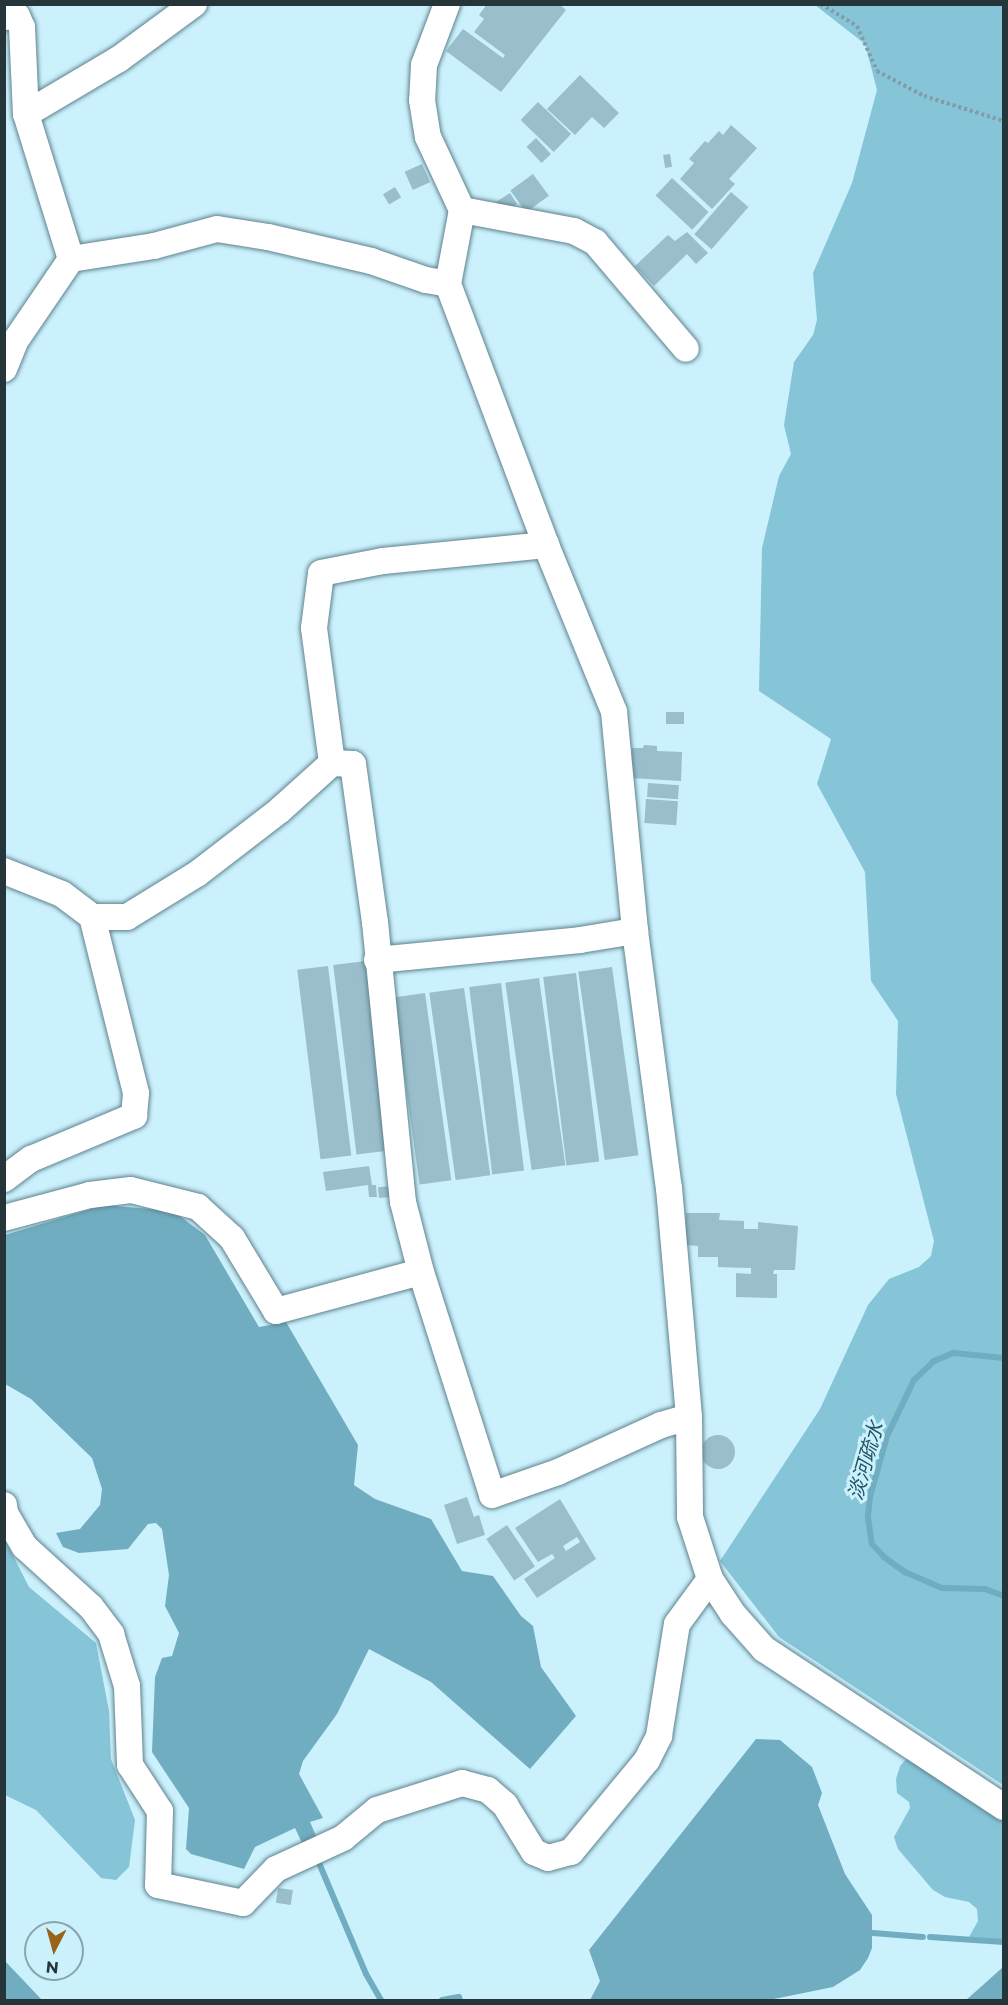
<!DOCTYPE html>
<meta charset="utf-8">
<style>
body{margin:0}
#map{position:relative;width:1008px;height:2005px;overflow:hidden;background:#cbf1fd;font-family:Montserrat,"Noto Sans JP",sans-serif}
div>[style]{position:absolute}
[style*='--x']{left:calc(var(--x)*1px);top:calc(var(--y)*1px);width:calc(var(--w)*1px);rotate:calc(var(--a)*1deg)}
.forest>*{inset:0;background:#86c4d8}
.water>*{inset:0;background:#70adc1}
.stream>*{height:6px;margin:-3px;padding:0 3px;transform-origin:3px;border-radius:3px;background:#70adc1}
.building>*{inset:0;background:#9abecb;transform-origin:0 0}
.round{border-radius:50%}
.path>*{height:4px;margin-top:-2px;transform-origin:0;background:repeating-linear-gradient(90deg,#819da6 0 3px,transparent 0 6px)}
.roads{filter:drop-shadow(0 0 2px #5f828e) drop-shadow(0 0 2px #5f828e)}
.minor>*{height:26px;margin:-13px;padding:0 13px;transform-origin:13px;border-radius:13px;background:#fff}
span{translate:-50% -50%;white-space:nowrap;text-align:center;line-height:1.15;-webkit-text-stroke:6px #cbf1fd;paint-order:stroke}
.water-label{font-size:20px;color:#215464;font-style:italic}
.frame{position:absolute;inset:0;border:6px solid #26353a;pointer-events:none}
.north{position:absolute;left:24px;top:1921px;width:60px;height:60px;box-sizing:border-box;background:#cbf1fd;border:2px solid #89a6af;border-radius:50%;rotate:186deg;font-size:16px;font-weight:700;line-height:24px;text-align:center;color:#26353a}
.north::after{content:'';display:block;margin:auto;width:21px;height:27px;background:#986419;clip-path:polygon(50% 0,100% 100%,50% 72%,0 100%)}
</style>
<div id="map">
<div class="forest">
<div style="clip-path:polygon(815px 5px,1003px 5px,1003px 1785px,779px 1637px,720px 1561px,820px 1409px,868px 1305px,889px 1279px,919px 1267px,931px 1256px,934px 1241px,896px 1094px,898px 1021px,871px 981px,865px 872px,817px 784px,831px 739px,759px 691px,762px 548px,779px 476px,791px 454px,784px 425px,794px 362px,813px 335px,817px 320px,813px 273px,852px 183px,877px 90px,865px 44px)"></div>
<div style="clip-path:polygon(5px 1540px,29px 1587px,96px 1643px,109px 1711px,111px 1759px,135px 1820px,129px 1867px,116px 1880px,101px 1878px,36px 1810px,5px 1795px)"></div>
<div style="clip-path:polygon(908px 1757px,1003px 1819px,1003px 1940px,969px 1937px,978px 1921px,977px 1909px,969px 1902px,945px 1897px,933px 1890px,898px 1849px,894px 1837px,910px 1808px,909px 1802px,897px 1793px,896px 1779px,900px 1766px)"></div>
</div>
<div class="water">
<div style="clip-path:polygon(104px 1205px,173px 1211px,205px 1235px,259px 1327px,286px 1322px,358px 1445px,354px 1485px,375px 1499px,431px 1519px,462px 1571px,493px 1576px,521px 1616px,533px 1626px,541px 1667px,576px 1716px,530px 1769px,431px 1682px,369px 1649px,337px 1714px,303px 1761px,299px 1774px,323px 1818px,310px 1822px,317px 1838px,303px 1845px,295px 1828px,255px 1847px,244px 1869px,191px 1854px,186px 1849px,189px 1808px,152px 1752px,155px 1677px,162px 1658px,172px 1656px,179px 1633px,165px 1606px,169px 1575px,162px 1529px,156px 1523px,148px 1524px,128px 1549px,79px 1553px,63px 1547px,56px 1533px,80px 1529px,100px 1505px,102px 1489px,92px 1458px,31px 1399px,5px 1384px,5px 1235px)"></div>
<div style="clip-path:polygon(756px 1739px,780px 1740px,812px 1767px,822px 1793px,818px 1805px,845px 1874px,872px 1915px,872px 1948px,868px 1958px,860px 1970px,833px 1987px,769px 2000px,590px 2000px,600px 1981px,589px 1950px)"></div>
<div style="clip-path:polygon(5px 1961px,42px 2000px,5px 2000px)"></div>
<div style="clip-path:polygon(1003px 1967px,1003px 2000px,966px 2000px,983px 1985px)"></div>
</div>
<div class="stream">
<div style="--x:1004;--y:1358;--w:51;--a:-174.4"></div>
<div style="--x:953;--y:1353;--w:21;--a:157"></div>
<div style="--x:934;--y:1361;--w:28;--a:136"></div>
<div style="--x:914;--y:1380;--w:62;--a:115.7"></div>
<div style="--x:887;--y:1436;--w:63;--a:105.6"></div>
<div style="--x:870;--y:1497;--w:20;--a:96"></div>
<div style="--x:868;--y:1517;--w:27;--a:82"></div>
<div style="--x:872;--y:1544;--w:18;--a:47"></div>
<div style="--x:884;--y:1557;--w:26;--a:36"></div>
<div style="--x:905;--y:1572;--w:40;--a:23.4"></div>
<div style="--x:942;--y:1588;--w:43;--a:1.3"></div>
<div style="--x:985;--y:1589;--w:20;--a:20"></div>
<div style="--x:316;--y:1856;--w:128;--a:67"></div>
<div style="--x:366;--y:1974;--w:30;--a:60"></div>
<div style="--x:873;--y:1933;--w:50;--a:4.6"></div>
<div style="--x:930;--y:1937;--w:74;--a:3.9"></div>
<div style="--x:442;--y:2000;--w:17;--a:-10"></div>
<div style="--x:459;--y:1997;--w:3;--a:72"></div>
</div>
<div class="building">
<div style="clip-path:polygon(487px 4px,559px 4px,566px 10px,501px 92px,446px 51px,463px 29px,503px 58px,505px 55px,474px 32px,484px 19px,479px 15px)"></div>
<div style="clip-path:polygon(580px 75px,619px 113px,604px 128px,592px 117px,575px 135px,547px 109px)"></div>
<div style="left:538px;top:102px;width:46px;height:25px;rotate:44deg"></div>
<div style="clip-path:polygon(731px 125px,757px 148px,729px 179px,735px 184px,712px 209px,680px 179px,694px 163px,689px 159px,705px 141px,708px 143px,719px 131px,723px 135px)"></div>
<div style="left:536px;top:138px;width:22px;height:13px;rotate:47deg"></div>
<div style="left:670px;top:154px;width:13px;height:7px;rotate:81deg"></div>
<div style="left:422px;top:164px;width:20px;height:19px;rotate:66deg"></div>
<div style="left:533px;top:174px;width:27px;height:28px;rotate:54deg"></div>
<div style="left:672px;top:178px;width:50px;height:24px;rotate:43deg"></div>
<div style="left:395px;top:187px;width:12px;height:14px;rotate:59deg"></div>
<div style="left:731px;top:192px;width:23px;height:56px;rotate:41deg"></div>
<div style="clip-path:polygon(510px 193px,517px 204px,507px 211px,501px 210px,496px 202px)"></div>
<div style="clip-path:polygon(687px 232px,708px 253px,696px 264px,687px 254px,654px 286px,635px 266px,668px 235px,675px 241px)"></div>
<div style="left:666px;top:712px;width:18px;height:12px"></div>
<div style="clip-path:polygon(644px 745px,657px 746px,657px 751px,682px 752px,681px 781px,630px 778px,632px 748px,643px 748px)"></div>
<div style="left:648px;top:783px;width:31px;height:14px;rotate:4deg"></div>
<div style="left:646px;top:799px;width:32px;height:24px;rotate:4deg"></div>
<div style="left:366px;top:961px;width:191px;height:33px;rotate:83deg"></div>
<div style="left:328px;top:966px;width:191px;height:31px;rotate:83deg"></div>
<div style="left:612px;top:967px;width:190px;height:34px;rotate:82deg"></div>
<div style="left:576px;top:973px;width:190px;height:33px;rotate:83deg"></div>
<div style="left:539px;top:978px;width:189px;height:34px;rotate:82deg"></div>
<div style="left:501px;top:983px;width:189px;height:32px;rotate:83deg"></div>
<div style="left:464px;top:988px;width:189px;height:35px;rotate:82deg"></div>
<div style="left:425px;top:993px;width:189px;height:32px;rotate:82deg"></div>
<div style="clip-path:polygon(369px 1166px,372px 1185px,376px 1185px,377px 1197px,369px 1197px,368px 1185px,326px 1191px,323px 1172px)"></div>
<div style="left:391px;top:1186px;width:11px;height:13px;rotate:85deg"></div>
<div style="clip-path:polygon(686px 1213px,720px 1213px,719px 1220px,744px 1221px,744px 1229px,758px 1229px,758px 1222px,798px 1226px,795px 1270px,774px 1270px,773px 1274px,777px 1274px,777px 1298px,736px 1297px,736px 1273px,751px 1274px,751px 1268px,718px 1267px,718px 1257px,698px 1257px,698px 1246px,685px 1245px)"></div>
<div class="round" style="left:701px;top:1435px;width:34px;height:34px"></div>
<div style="clip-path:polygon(467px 1497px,474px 1517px,479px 1515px,485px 1535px,457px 1544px,444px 1505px)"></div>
<div style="clip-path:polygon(evenodd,560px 1499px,596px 1559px,537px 1598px,524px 1579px,555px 1558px,552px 1554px,538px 1562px,515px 1528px,560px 1499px,577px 1537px,580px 1542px,566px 1551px,563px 1546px,577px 1537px)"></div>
<div style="left:507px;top:1525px;width:50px;height:25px;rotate:56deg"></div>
<div style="left:278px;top:1888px;width:15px;height:15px;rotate:8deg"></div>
</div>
<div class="path">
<div style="--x:821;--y:4;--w:42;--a:31.4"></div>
<div style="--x:857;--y:26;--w:49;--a:66"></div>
<div style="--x:877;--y:71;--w:53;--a:28"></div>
<div style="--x:924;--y:96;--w:84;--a:17.4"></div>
</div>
<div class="roads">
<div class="minor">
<div style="--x:447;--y:4;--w:65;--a:110.7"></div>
<div style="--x:424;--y:65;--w:35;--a:93"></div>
<div style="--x:422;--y:100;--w:37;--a:81"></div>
<div style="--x:428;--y:137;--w:81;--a:65"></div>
<div style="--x:462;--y:210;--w:75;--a:100.7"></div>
<div style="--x:448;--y:284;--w:279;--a:69.4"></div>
<div style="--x:546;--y:545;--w:180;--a:67.8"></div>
<div style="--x:614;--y:712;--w:220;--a:84.5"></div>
<div style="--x:635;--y:931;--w:259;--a:82.5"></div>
<div style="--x:669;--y:1188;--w:230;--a:85"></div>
<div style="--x:689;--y:1417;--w:100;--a:89.4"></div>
<div style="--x:690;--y:1517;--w:65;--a:72.1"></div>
<div style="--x:710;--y:1579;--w:42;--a:56.7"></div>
<div style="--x:733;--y:1614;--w:47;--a:48.5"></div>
<div style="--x:764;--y:1649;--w:287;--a:33.4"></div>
<div style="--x:4;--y:17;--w:13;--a:-4"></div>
<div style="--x:17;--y:16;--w:12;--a:66"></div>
<div style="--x:22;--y:27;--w:87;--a:87.4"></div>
<div style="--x:26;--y:114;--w:152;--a:72.8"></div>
<div style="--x:26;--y:114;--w:108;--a:-30.6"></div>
<div style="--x:119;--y:59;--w:93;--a:-36.3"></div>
<div style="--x:462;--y:210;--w:114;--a:10.6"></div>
<div style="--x:574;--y:231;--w:24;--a:28"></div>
<div style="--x:595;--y:242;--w:140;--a:49.6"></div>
<div style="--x:4;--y:369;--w:31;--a:-68"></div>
<div style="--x:16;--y:340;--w:98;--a:-55.8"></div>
<div style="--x:71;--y:259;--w:84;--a:-8.9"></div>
<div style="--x:154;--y:246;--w:65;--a:-15.1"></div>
<div style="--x:217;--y:229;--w:52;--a:8.9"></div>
<div style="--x:268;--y:237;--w:106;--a:13.1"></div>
<div style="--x:371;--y:261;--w:58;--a:19.1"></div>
<div style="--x:426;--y:280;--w:22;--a:10"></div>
<div style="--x:332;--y:763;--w:136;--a:-97.6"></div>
<div style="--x:314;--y:628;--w:55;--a:-82.7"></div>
<div style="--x:321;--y:573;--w:63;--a:-11"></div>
<div style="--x:383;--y:561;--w:164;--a:-5.6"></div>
<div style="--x:4;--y:871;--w:62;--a:21.6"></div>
<div style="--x:62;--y:894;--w:38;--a:37"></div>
<div style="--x:92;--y:917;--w:35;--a:0"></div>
<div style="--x:127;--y:917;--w:82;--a:-31.6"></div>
<div style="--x:197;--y:874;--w:105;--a:-37.6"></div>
<div style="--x:280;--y:810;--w:70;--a:-42.1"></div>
<div style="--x:332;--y:763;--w:21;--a:3"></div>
<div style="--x:353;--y:764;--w:160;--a:82.1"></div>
<div style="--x:375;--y:922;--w:281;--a:84.3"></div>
<div style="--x:403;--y:1202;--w:72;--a:75.6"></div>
<div style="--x:421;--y:1272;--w:234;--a:72.3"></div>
<div style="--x:492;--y:1495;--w:70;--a:-19.2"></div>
<div style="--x:558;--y:1472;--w:113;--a:-24.5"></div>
<div style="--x:661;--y:1425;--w:29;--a:-16"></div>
<div style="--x:377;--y:960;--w:204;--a:-5.6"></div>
<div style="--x:580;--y:940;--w:56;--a:-9.3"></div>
<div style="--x:4;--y:1179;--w:34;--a:-37"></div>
<div style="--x:31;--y:1159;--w:112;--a:-22.7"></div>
<div style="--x:134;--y:1116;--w:23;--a:-85"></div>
<div style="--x:136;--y:1093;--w:181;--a:-104"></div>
<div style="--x:4;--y:1218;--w:89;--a:-15"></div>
<div style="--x:90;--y:1195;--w:41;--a:-7"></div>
<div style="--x:131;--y:1190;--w:69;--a:14.2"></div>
<div style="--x:198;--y:1207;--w:46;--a:42.4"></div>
<div style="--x:232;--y:1238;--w:85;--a:58.9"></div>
<div style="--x:276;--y:1311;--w:150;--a:-15.1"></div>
<div style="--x:4;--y:1505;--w:8;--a:83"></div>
<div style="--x:5;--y:1513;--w:39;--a:60"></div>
<div style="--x:25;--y:1547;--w:89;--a:42.3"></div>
<div style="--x:91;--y:1607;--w:34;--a:53"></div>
<div style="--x:111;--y:1634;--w:54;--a:72.9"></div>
<div style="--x:127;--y:1686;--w:79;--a:87.8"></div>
<div style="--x:130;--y:1765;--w:55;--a:56.9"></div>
<div style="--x:160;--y:1811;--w:74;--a:91.5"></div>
<div style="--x:158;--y:1885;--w:87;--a:12"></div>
<div style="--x:243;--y:1903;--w:47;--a:-45.9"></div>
<div style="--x:276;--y:1869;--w:74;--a:-24.8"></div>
<div style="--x:343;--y:1838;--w:44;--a:-39.5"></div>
<div style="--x:377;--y:1810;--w:89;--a:-17.6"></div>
<div style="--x:462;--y:1783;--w:27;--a:15"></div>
<div style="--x:488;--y:1790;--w:23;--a:41"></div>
<div style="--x:505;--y:1805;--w:55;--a:58.3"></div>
<div style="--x:534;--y:1852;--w:15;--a:23"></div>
<div style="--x:548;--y:1858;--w:24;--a:-15"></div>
<div style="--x:571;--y:1852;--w:119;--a:-50.4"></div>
<div style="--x:647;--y:1760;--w:27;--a:-63"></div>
<div style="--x:659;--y:1736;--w:113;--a:-80.9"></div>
<div style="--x:677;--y:1624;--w:56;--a:-53.7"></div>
</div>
</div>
<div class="water-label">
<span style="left:866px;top:1461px;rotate:-74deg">淡河疏水</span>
</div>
<div class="frame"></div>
<div class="north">N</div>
</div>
